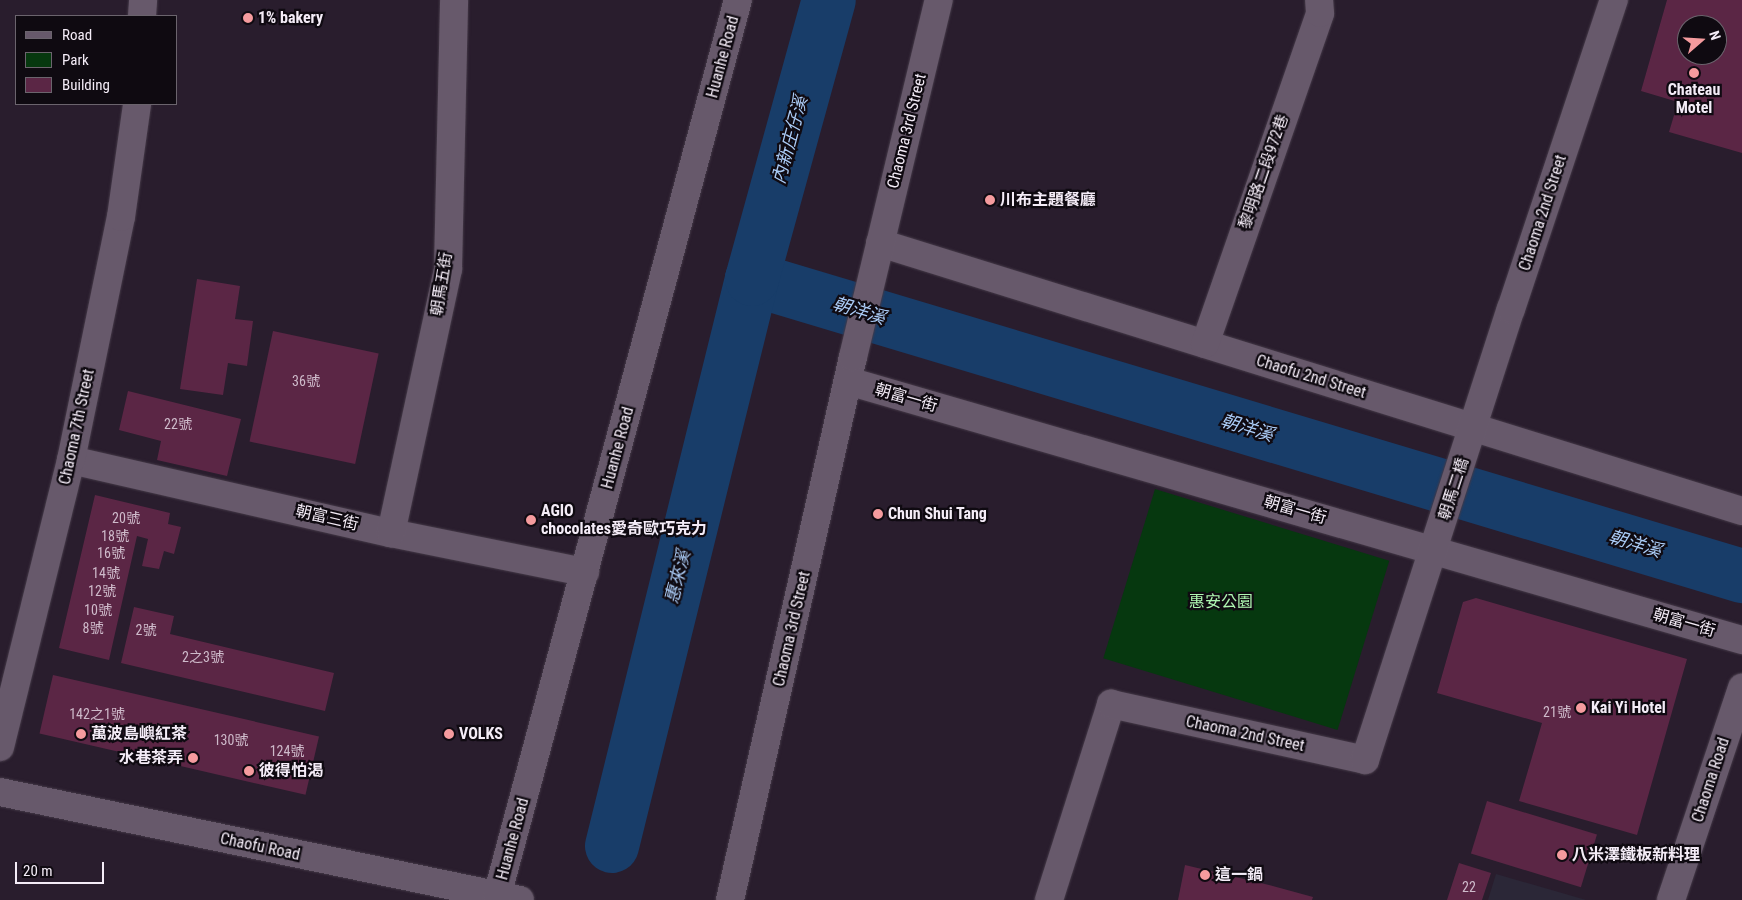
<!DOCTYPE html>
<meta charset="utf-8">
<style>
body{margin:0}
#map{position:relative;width:1742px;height:900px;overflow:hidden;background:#291d2d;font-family:"Roboto Condensed","Noto Sans TC",sans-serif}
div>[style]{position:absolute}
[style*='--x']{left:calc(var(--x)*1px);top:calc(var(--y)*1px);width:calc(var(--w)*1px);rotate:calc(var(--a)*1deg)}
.industrial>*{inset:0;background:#2b2737}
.green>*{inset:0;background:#06380f;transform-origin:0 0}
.river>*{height:54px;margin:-27px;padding:0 27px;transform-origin:27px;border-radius:27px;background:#183d69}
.building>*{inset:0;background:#5b2645;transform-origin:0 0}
.roads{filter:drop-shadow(0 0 1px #443947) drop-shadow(0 0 1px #443947)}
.minor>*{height:28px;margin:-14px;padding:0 14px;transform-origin:14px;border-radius:14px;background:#67596b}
.dots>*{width:14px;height:14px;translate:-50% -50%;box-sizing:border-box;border:2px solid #0f0a11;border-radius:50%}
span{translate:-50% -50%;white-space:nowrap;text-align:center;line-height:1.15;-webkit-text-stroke:4.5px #0f0a11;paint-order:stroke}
.number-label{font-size:14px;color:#cebaca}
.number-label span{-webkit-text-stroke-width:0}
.poi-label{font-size:16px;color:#f4ecf7;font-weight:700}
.left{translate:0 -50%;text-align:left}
.right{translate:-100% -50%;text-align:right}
.street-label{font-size:16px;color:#f4ecf7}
.park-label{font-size:16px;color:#aef6b1}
.water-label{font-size:18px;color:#abccf7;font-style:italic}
.legend{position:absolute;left:15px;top:15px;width:162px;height:90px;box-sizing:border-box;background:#0f0a11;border:1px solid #6b646d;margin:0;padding:6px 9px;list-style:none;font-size:15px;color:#f4ecf7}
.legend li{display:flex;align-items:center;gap:10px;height:25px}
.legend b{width:25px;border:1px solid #6b646d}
.north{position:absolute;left:1677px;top:15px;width:50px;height:50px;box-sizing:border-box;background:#0f0a11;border:1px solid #6b646d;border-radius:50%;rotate:71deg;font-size:14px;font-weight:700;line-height:20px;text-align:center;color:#f4ecf7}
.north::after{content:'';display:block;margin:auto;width:18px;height:22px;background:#f59b9e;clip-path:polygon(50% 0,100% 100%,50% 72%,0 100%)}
.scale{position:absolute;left:15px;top:862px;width:89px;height:22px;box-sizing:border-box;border:2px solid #f4ecf7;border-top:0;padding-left:6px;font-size:15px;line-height:18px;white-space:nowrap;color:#f4ecf7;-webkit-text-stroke:4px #0f0a11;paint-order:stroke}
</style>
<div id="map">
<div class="industrial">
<div style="clip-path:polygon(1496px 874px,1586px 900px,1488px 900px)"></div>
</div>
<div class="green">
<div style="left:1155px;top:489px;width:245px;height:177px;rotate:17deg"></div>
</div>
<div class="river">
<div style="--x:752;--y:279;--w:1034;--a:16.7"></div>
<div style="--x:612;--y:846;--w:584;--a:-76.13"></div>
<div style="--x:752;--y:279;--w:289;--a:-74.6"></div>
</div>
<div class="building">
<div style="clip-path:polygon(evenodd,1667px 0,1742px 0,1742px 153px,1669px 132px,1678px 102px,1641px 91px,1667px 0,1687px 25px,1717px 25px,1717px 55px,1687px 55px,1687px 25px)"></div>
<div style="clip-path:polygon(197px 279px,240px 286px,235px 319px,253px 321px,247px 366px,228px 363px,223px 395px,180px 389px)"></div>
<div style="left:273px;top:331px;width:108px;height:113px;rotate:12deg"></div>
<div style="clip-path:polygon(128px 391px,241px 419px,227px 476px,157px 460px,161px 441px,119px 430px)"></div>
<div style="clip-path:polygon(95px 495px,170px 513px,168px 524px,181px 527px,174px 554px,164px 551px,159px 569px,142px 566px,148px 539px,137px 536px,109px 660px,59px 648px)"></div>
<div style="clip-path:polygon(1476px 598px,1687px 659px,1637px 835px,1519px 801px,1542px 723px,1437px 693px,1463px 602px)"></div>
<div style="clip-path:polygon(134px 607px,174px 616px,170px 634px,334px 673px,325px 711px,121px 663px)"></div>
<div style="left:53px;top:675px;width:273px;height:60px;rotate:13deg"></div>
<div style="left:1487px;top:801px;width:115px;height:55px;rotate:17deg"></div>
<div style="clip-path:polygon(1459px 863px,1491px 873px,1482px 900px,1447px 900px)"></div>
<div style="clip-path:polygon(1185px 865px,1269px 885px,1313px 897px,1312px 900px,1178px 900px)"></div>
</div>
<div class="roads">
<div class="minor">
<div style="--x:142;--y:16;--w:16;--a:-86"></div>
<div style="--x:880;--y:243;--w:903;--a:17.27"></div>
<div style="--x:1205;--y:344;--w:350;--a:-70.8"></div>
<div style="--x:1320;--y:13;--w:13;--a:-94"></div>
<div style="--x:848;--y:381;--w:931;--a:16.16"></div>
<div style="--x:71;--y:460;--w:328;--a:12.9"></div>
<div style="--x:391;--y:533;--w:198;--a:11.4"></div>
<div style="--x:391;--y:533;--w:270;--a:-77.8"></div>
<div style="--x:448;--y:269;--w:269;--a:-88.7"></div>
<div style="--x:0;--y:747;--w:296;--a:-76.1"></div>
<div style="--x:71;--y:460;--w:248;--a:-78.4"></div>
<div style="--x:121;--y:217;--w:114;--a:-81.9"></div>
<div style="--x:0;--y:792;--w:531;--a:11.73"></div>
<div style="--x:497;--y:896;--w:928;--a:-74.95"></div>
<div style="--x:730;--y:900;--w:557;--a:-77.24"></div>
<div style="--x:853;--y:357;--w:367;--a:-76.5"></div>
<div style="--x:1049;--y:900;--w:206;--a:-72.4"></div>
<div style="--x:1111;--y:704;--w:260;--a:12.4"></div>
<div style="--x:1365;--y:760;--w:474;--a:-72.1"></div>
<div style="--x:1511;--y:309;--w:326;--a:-71.6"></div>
<div style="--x:1671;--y:900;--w:224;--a:-71.5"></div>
</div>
</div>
<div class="dots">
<div style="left:248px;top:18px;background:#f59b9e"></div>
<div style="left:1694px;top:73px;background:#f59b9e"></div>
<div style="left:990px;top:200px;background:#f59b9e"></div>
<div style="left:878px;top:514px;background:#f59b9e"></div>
<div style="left:531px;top:520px;background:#f59b9e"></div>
<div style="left:1581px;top:708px;background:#f59b9e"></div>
<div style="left:81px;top:734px;background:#f59b9e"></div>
<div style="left:449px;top:734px;background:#f59b9e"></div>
<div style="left:193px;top:758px;background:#f59b9e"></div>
<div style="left:249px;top:771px;background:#f59b9e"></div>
<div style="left:1562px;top:855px;background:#f59b9e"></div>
<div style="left:1205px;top:875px;background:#f59b9e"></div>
</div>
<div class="number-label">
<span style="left:306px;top:381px">36號</span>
<span style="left:178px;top:424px">22號</span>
<span style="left:126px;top:518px">20號</span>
<span style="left:115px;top:536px">18號</span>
<span style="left:111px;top:553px">16號</span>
<span style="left:106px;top:573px">14號</span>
<span style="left:102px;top:591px">12號</span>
<span style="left:98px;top:610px">10號</span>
<span style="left:93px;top:628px">8號</span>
<span style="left:146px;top:630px">2號</span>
<span style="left:203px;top:657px">2之3號</span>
<span style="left:1557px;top:712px">21號</span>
<span style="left:97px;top:714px">142之1號</span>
<span style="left:231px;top:740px">130號</span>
<span style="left:287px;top:751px">124號</span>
<span style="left:1469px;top:887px">22</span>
</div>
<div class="poi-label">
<span class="left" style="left:258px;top:18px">1% bakery</span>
<span style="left:1694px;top:99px">Chateau<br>Motel</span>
<span class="left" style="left:1000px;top:200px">川布主題餐廳</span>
<span class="left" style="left:541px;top:520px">AGIO<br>chocolates愛奇歐巧克力</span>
<span class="left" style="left:888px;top:514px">Chun Shui Tang</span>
<span class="left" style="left:1591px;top:708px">Kai Yi Hotel</span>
<span class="left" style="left:91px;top:734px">萬波島嶼紅茶</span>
<span class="left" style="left:459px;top:734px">VOLKS</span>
<span class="right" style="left:183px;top:758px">水巷茶弄</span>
<span class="left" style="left:259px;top:771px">彼得怕渴</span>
<span class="left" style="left:1572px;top:855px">八米澤鐵板新料理</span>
<span class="left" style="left:1215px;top:875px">這一鍋</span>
</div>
<div class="street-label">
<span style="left:723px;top:57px;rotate:-75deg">Huanhe Road</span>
<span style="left:907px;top:131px;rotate:-76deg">Chaoma 3rd Street</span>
<span style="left:1264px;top:172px;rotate:-71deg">黎明路二段972巷</span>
<span style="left:1543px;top:213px;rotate:-72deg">Chaoma 2nd Street</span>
<span style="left:442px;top:284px;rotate:-81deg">朝馬五街</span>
<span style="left:1311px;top:377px;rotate:17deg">Chaofu 2nd Street</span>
<span style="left:906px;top:398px;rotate:16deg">朝富一街</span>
<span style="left:77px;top:427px;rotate:-78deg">Chaoma 7th Street</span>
<span style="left:618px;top:448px;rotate:-75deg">Huanhe Road</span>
<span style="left:1454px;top:489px;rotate:-72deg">朝馬二橋</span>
<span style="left:1295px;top:510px;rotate:16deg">朝富一街</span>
<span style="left:327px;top:518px;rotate:13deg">朝富三街</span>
<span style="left:1684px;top:623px;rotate:16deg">朝富一街</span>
<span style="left:792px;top:629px;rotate:-77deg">Chaoma 3rd Street</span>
<span style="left:1245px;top:734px;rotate:12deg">Chaoma 2nd Street</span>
<span style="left:1711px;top:780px;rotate:-72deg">Chaoma Road</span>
<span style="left:513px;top:839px;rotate:-75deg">Huanhe Road</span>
<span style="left:260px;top:847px;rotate:12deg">Chaofu Road</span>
</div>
<div class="park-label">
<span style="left:1221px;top:602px">惠安公園</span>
</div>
<div class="water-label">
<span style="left:790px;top:140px;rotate:-75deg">內新庄仔溪</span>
<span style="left:859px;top:311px;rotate:17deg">朝洋溪</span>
<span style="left:1247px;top:428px;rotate:17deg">朝洋溪</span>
<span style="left:1635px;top:544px;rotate:17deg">朝洋溪</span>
<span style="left:678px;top:577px;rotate:-76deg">惠來溪</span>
</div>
<ul class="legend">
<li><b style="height:6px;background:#67596b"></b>Road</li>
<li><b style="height:14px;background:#06380f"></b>Park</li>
<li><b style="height:14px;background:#5b2645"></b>Building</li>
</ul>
<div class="north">N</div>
<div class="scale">20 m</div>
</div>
